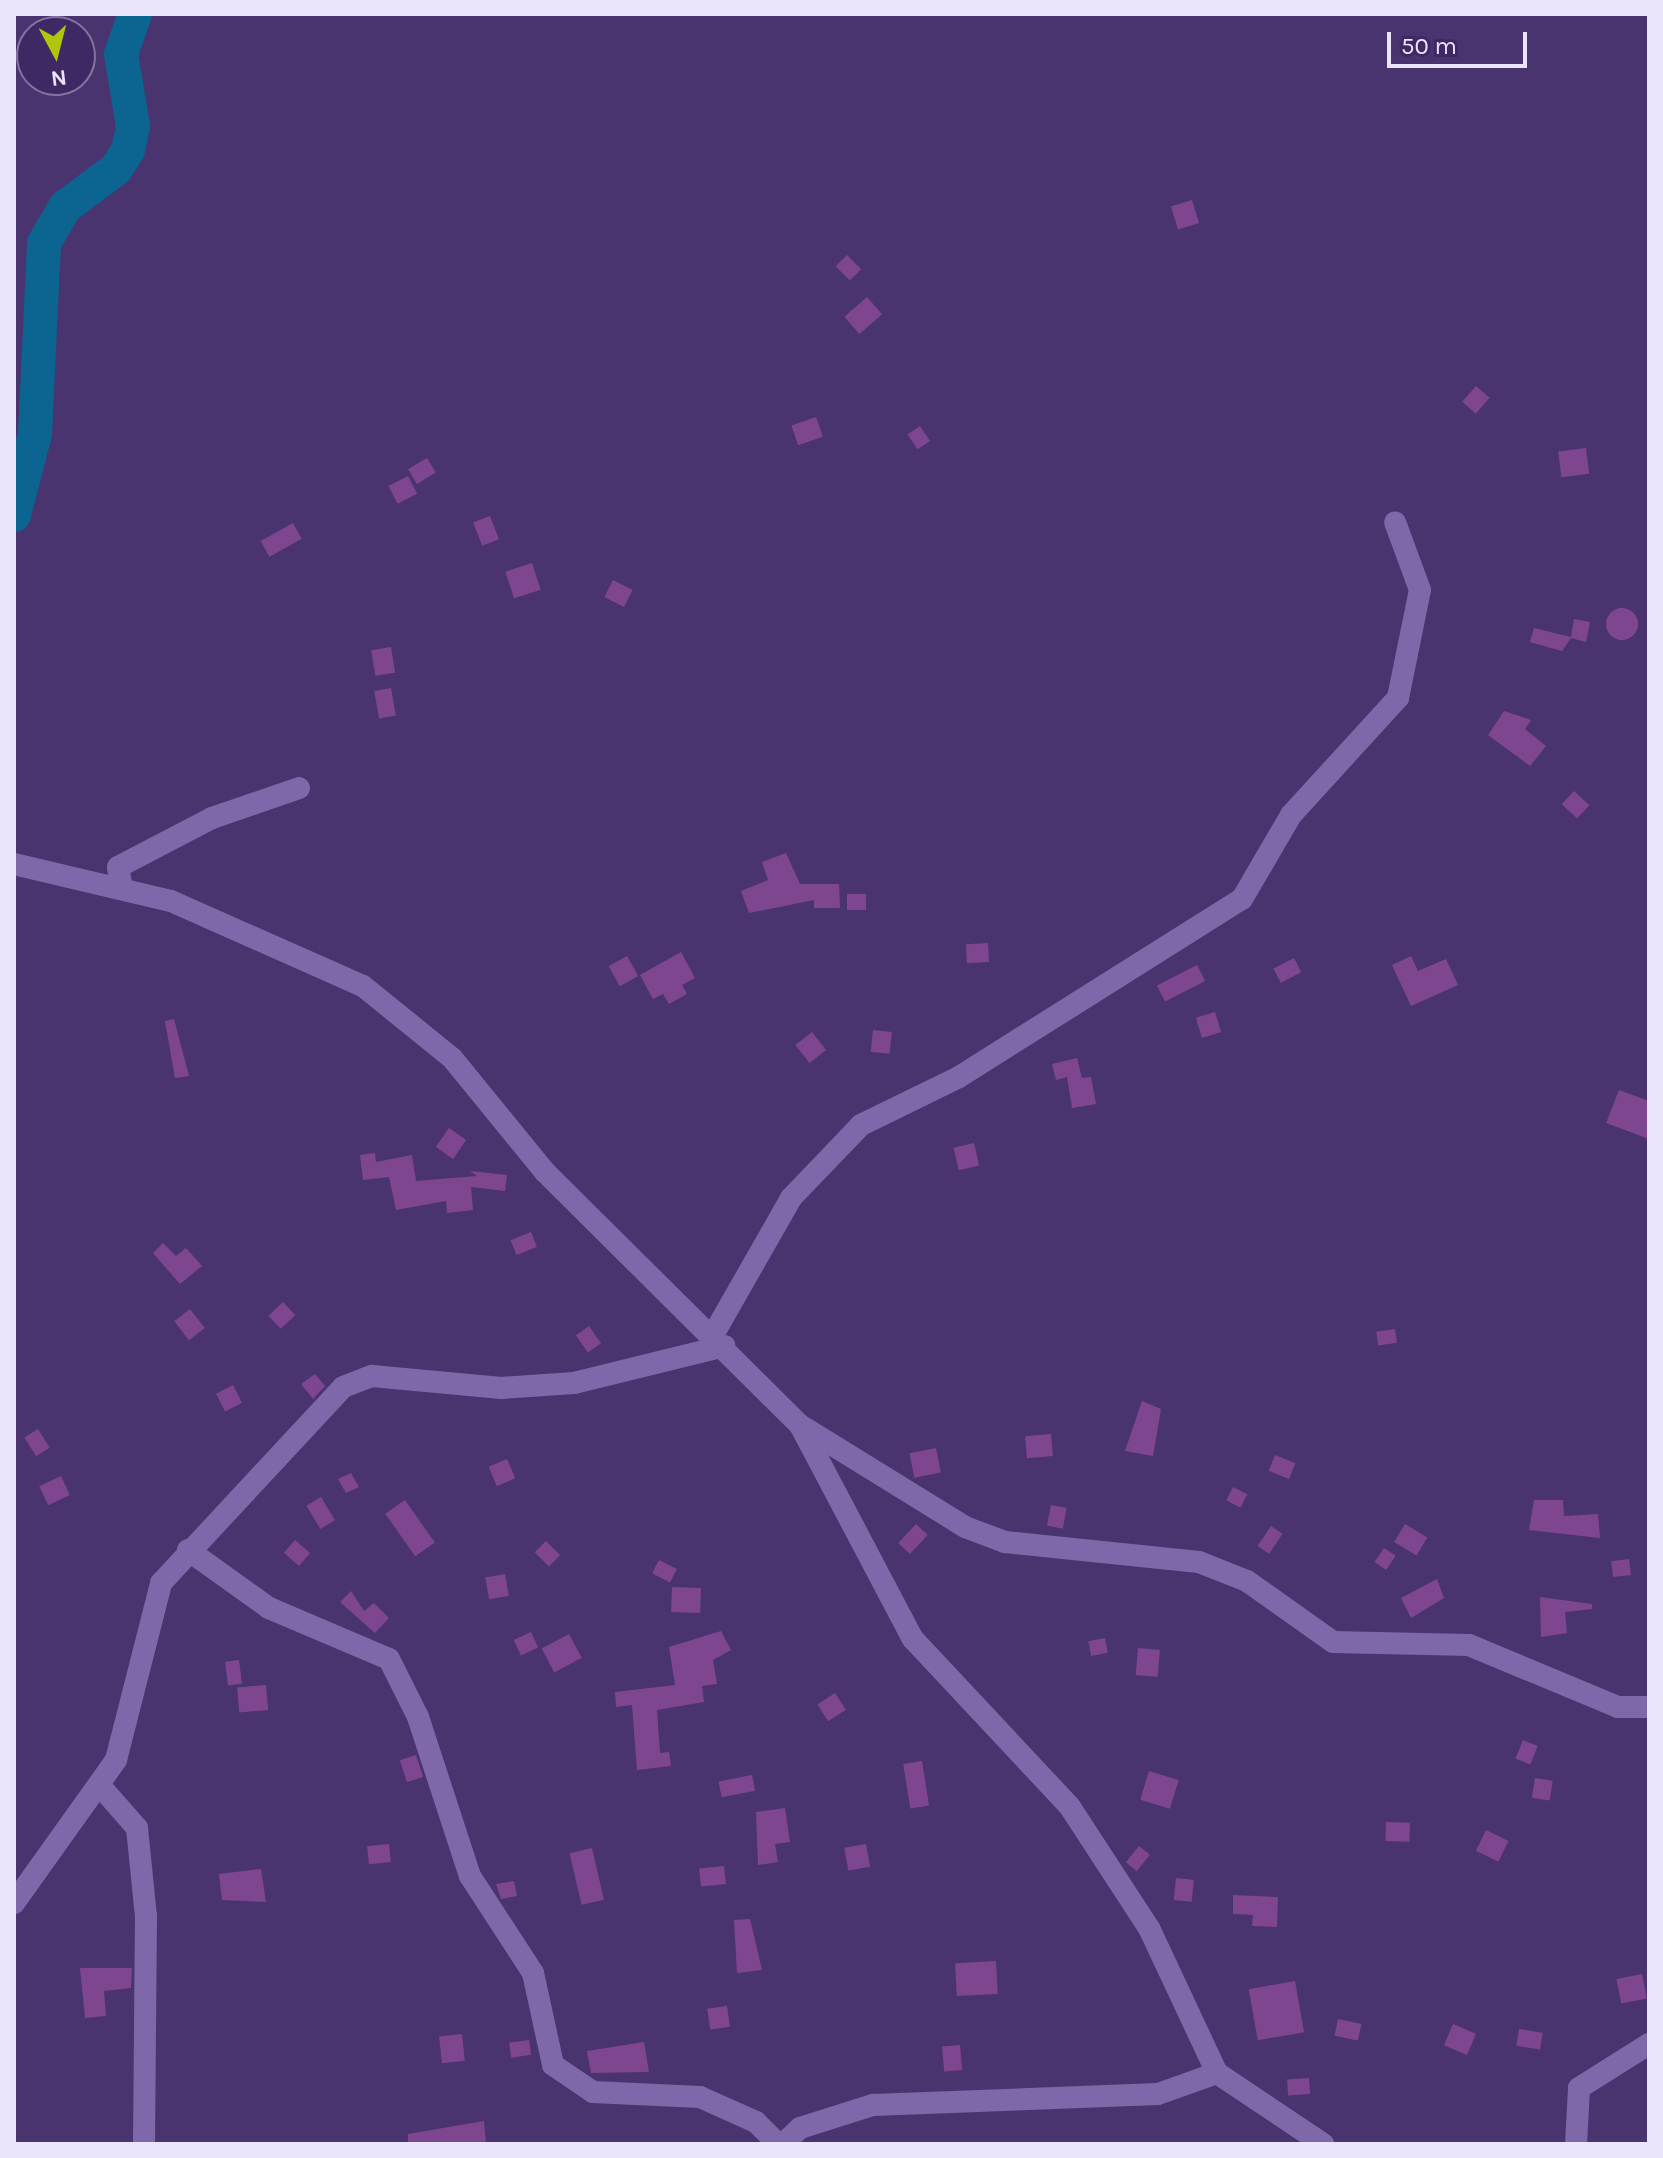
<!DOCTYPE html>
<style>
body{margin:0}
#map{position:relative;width:1663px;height:2158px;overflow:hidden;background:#4a346f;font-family:Karla,sans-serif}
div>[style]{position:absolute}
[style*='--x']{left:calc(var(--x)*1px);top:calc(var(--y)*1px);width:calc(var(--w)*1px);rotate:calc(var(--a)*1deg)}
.river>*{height:34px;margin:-17px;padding:0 17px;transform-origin:17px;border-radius:17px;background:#0c6490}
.building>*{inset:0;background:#7f4690;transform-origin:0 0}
.round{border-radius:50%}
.minor>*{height:22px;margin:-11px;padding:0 11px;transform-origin:11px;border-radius:11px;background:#7e68a9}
span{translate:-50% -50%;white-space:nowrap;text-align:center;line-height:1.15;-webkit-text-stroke:6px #3f2964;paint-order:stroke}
.frame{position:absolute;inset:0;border:16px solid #ebe5fb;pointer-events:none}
.north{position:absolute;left:16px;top:16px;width:80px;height:80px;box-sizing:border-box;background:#3f2964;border:2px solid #8474a0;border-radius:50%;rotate:173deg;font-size:22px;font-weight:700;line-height:32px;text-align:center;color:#ebe5fb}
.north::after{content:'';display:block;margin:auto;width:28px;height:36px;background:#aec60c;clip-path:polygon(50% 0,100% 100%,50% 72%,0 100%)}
.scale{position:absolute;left:1387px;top:32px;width:140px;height:36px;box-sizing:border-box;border:4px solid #ebe5fb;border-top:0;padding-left:10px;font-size:24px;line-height:28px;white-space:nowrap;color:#ebe5fb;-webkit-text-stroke:6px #3f2964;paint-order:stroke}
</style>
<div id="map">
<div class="river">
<div style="--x:14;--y:515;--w:84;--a:-75.5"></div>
<div style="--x:35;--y:434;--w:191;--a:-87.3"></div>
<div style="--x:44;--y:243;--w:42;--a:-59.7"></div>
<div style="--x:65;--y:207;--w:64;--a:-36.7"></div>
<div style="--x:116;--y:169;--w:22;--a:-58"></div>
<div style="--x:128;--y:150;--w:25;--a:-78"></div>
<div style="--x:133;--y:126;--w:73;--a:-99.5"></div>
<div style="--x:121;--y:54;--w:42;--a:-70.7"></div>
</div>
<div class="building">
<div style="left:1192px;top:200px;width:24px;height:22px;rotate:73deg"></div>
<div style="left:847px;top:255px;width:20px;height:16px;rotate:45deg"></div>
<div style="left:867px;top:297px;width:23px;height:30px;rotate:49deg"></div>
<div style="left:1476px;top:386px;width:18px;height:21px;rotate:41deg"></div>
<div style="left:816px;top:417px;width:21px;height:26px;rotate:71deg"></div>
<div style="left:920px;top:426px;width:18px;height:15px;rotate:56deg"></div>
<div style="left:1586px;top:448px;width:26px;height:28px;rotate:83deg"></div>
<div style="left:427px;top:458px;width:17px;height:22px;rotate:59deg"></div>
<div style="left:408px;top:476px;width:20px;height:22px;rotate:63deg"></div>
<div style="left:490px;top:516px;width:25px;height:18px;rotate:69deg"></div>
<div style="left:293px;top:523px;width:18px;height:37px;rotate:61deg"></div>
<div style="left:532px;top:563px;width:28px;height:28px;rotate:72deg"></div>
<div style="left:613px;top:580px;width:22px;height:19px;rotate:27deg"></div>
<div class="round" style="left:1606px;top:608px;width:32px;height:32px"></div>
<div style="clip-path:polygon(1574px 619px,1590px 622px,1586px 642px,1571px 638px,1562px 651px,1530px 642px,1534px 628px,1571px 637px)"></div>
<div style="left:391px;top:647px;width:26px;height:20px;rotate:81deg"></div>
<div style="left:391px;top:688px;width:28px;height:17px;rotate:80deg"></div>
<div style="clip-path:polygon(1504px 711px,1531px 720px,1525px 729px,1546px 746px,1530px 766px,1488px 735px)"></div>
<div style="left:1574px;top:791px;width:21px;height:18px;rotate:43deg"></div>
<div style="clip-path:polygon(786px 853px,800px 884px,839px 884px,840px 908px,814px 908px,814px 900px,749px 913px,741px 891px,768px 880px,762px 862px)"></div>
<div style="left:866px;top:894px;width:16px;height:19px;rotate:90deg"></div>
<div style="left:988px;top:943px;width:19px;height:22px;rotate:87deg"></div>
<div style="clip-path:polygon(681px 952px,695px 978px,682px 985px,687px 994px,669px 1004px,663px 994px,653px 999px,640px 975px)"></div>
<div style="left:627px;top:956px;width:23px;height:21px;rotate:61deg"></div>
<div style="clip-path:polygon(1411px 956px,1418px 971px,1446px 959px,1458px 985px,1411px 1006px,1392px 965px)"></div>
<div style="left:1294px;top:958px;width:16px;height:23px;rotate:63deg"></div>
<div style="left:1197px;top:965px;width:18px;height:45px;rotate:63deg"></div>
<div style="left:1215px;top:1012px;width:21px;height:20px;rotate:73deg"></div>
<div style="clip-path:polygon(174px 1019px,189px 1076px,175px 1078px,165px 1021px)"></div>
<div style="left:873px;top:1030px;width:19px;height:22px;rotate:6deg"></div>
<div style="left:812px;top:1032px;width:23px;height:21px;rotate:52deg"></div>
<div style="clip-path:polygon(1077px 1058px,1082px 1078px,1091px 1077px,1096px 1104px,1072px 1108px,1067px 1077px,1056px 1080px,1052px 1064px)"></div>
<div style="clip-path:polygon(1619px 1090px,1649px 1101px,1649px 1139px,1606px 1123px)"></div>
<div style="left:449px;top:1128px;width:21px;height:23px;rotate:35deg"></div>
<div style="left:974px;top:1143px;width:23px;height:21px;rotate:77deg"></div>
<div style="clip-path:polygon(375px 1153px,376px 1162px,412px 1155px,416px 1181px,477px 1176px,470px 1171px,507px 1175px,505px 1191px,471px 1187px,473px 1210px,447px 1213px,446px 1201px,396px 1210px,389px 1177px,363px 1180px,360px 1155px)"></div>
<div style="left:531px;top:1232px;width:16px;height:22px;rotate:68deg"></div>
<div style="clip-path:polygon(163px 1243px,176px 1256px,186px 1248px,202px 1266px,180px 1284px,153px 1253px)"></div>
<div style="left:283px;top:1302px;width:18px;height:20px;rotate:47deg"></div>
<div style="left:190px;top:1309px;width:24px;height:20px;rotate:52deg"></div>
<div style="left:589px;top:1326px;width:21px;height:16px;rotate:55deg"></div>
<div style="left:1395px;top:1329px;width:14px;height:19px;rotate:82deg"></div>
<div style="clip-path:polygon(315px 1374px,325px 1386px,313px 1399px,301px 1384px)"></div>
<div style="left:233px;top:1385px;width:20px;height:19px;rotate:63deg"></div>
<div style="clip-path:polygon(1142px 1401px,1161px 1409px,1153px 1456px,1125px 1451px)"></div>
<div style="left:38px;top:1429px;width:22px;height:16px;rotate:58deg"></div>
<div style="left:1051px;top:1434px;width:22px;height:26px;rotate:85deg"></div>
<div style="left:936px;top:1448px;width:25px;height:27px;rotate:79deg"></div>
<div style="left:1275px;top:1455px;width:22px;height:17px;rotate:22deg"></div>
<div style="left:507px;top:1459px;width:21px;height:20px;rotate:67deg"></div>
<div style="clip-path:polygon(351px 1473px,359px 1487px,346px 1493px,338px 1479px)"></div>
<div style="left:61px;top:1476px;width:21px;height:24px;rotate:65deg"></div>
<div style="left:1233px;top:1487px;width:16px;height:15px;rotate:27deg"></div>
<div style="left:321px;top:1497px;width:27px;height:17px;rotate:59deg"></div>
<div style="left:405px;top:1500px;width:52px;height:24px;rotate:55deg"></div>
<div style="clip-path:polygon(1534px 1500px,1563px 1500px,1564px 1516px,1598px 1514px,1600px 1538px,1529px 1530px)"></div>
<div style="left:1051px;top:1505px;width:16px;height:21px;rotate:11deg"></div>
<div style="left:916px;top:1524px;width:16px;height:26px;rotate:43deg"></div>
<div style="left:1405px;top:1524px;width:26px;height:21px;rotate:31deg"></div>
<div style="left:1271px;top:1526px;width:14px;height:24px;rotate:34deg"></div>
<div style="left:295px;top:1540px;width:20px;height:17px;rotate:41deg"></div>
<div style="left:546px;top:1541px;width:20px;height:16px;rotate:45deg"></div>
<div style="left:1384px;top:1548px;width:14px;height:17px;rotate:34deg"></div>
<div style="left:1629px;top:1559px;width:16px;height:18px;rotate:83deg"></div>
<div style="left:659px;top:1560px;width:20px;height:15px;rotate:27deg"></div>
<div style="left:505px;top:1574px;width:22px;height:20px;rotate:80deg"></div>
<div style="clip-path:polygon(1437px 1579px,1444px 1598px,1411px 1618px,1401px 1598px)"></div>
<div style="left:672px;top:1587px;width:29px;height:25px;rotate:2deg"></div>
<div style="clip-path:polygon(351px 1591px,364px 1611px,374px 1603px,389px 1618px,375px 1633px,340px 1602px)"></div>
<div style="clip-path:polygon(1540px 1597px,1592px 1604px,1592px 1609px,1565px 1612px,1567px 1633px,1541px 1637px)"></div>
<div style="clip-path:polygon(721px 1631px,731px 1650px,713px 1660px,717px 1684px,702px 1686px,704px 1702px,657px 1710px,660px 1753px,669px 1752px,671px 1766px,637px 1770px,632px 1705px,616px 1707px,615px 1692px,675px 1685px,669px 1647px)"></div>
<div style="left:531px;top:1632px;width:17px;height:19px;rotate:65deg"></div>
<div style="left:569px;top:1634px;width:27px;height:31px;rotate:62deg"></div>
<div style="left:1105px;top:1638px;width:15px;height:17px;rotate:79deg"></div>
<div style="left:1138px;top:1648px;width:22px;height:27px;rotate:5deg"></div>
<div style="left:239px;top:1660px;width:24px;height:14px;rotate:83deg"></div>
<div style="left:266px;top:1685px;width:25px;height:29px;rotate:85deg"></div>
<div style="left:835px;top:1693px;width:20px;height:21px;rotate:57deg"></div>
<div style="left:1523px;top:1740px;width:16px;height:20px;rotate:22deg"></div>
<div style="left:416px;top:1755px;width:23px;height:17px;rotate:72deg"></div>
<div style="left:922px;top:1761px;width:45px;height:19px;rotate:81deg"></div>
<div style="left:1149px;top:1771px;width:31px;height:30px;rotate:17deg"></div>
<div style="left:752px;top:1775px;width:16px;height:34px;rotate:79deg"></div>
<div style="left:1535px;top:1778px;width:18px;height:20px;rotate:9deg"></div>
<div style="clip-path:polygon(785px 1808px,790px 1842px,775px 1844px,778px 1862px,758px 1865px,756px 1812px)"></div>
<div style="left:1386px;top:1822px;width:24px;height:19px;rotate:2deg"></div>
<div style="left:1486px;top:1830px;width:25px;height:23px;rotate:26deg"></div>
<div style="left:389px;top:1844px;width:18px;height:22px;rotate:84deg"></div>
<div style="left:866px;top:1844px;width:23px;height:22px;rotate:80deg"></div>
<div style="left:1139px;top:1846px;width:14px;height:21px;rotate:39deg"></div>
<div style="left:592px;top:1848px;width:53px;height:23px;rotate:77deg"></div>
<div style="left:724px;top:1866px;width:18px;height:25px;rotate:84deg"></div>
<div style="clip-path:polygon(261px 1869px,266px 1902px,222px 1900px,219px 1874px)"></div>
<div style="left:1176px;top:1878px;width:18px;height:22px;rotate:6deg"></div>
<div style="clip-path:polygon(514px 1881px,517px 1896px,501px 1899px,496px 1884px)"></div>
<div style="clip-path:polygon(1233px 1895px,1278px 1897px,1277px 1927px,1252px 1926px,1253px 1915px,1233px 1914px)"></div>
<div style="clip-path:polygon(750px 1919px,762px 1970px,737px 1973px,734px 1920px)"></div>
<div style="left:996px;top:1961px;width:33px;height:41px;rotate:87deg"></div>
<div style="clip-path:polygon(80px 1968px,132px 1968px,131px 1988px,104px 1991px,106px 2016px,85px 2018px)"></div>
<div style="left:1642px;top:1974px;width:25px;height:26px;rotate:79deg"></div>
<div style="left:1295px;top:1981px;width:52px;height:47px;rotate:80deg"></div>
<div style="left:727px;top:2006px;width:21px;height:20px;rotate:82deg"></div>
<div style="left:1338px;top:2019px;width:24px;height:17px;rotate:12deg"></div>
<div style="left:1453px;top:2024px;width:25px;height:23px;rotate:23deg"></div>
<div style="left:1519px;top:2029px;width:24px;height:17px;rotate:9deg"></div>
<div style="left:462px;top:2034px;width:27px;height:23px;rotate:84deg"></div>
<div style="left:529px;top:2040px;width:15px;height:20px;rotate:82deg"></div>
<div style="clip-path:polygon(644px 2042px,649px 2072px,591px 2073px,587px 2051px)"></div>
<div style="left:960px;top:2045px;width:25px;height:18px;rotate:85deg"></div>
<div style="left:1309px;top:2078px;width:16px;height:22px;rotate:86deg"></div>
<div style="clip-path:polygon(484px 2121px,486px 2144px,408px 2144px,408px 2134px)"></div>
</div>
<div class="minor">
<div style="--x:14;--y:864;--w:161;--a:13.3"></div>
<div style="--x:171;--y:901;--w:210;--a:23.9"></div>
<div style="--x:363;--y:986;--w:114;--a:39"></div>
<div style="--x:452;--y:1058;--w:147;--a:50.8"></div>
<div style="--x:545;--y:1172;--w:359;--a:44.8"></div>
<div style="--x:800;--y:1425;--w:242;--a:62.2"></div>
<div style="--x:913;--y:1639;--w:230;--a:46.9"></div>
<div style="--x:1070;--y:1807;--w:145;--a:56.9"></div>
<div style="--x:1149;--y:1928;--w:160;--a:64.9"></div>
<div style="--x:1217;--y:2073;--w:128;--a:33.8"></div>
<div style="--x:122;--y:888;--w:21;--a:-101"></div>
<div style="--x:118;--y:867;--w:106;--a:-27.5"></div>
<div style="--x:212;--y:818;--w:92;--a:-19"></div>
<div style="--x:713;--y:1335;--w:158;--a:-60.3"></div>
<div style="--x:791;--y:1198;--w:101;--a:-46.2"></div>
<div style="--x:861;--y:1125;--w:109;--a:-26.1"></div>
<div style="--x:959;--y:1077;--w:334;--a:-32.2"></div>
<div style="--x:1242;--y:899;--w:97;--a:-59.7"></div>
<div style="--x:1291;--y:815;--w:159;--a:-47.6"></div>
<div style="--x:1398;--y:698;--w:110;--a:-78.5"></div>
<div style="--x:1420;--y:590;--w:72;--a:-110.2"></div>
<div style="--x:805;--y:1428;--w:188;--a:31.7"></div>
<div style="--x:965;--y:1527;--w:43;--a:20.6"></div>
<div style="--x:1005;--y:1542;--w:195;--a:5.9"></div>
<div style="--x:1199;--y:1562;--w:52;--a:21.6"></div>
<div style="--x:1247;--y:1581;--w:105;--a:35.3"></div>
<div style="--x:1333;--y:1642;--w:136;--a:1.3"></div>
<div style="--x:1469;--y:1645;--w:161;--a:22.6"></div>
<div style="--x:1618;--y:1707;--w:31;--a:0"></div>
<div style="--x:188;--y:1550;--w:100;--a:35.6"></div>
<div style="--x:269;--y:1608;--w:130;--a:23"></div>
<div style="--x:389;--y:1659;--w:65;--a:63.4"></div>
<div style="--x:418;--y:1717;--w:167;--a:71.9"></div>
<div style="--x:470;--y:1876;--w:116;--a:57"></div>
<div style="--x:533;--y:1973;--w:94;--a:77.7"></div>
<div style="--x:553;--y:2065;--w:48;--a:34"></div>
<div style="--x:593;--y:2092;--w:107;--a:2.7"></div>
<div style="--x:700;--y:2097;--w:61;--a:24.1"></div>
<div style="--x:756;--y:2122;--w:31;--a:45"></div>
<div style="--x:101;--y:1787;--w:55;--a:48.7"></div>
<div style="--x:137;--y:1828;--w:88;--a:84.2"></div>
<div style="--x:146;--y:1916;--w:228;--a:90.5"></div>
<div style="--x:14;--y:1903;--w:176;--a:-54.5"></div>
<div style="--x:116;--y:1760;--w:183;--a:-75.7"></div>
<div style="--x:161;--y:1583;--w:267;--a:-47.1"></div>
<div style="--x:343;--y:1387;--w:31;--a:-21"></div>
<div style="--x:372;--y:1376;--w:130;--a:5.3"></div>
<div style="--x:501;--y:1388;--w:73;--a:-3.9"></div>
<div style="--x:574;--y:1383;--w:155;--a:-13.8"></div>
<div style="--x:783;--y:2144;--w:23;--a:-43"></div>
<div style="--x:800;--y:2128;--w:77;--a:-17.5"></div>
<div style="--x:873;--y:2105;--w:285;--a:-2.2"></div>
<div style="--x:1158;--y:2094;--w:63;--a:-19.6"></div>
<div style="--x:1576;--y:2144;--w:56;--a:-86.9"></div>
<div style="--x:1579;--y:2088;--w:83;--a:-32.2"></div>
</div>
<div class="frame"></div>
<div class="north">N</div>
<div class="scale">50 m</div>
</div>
